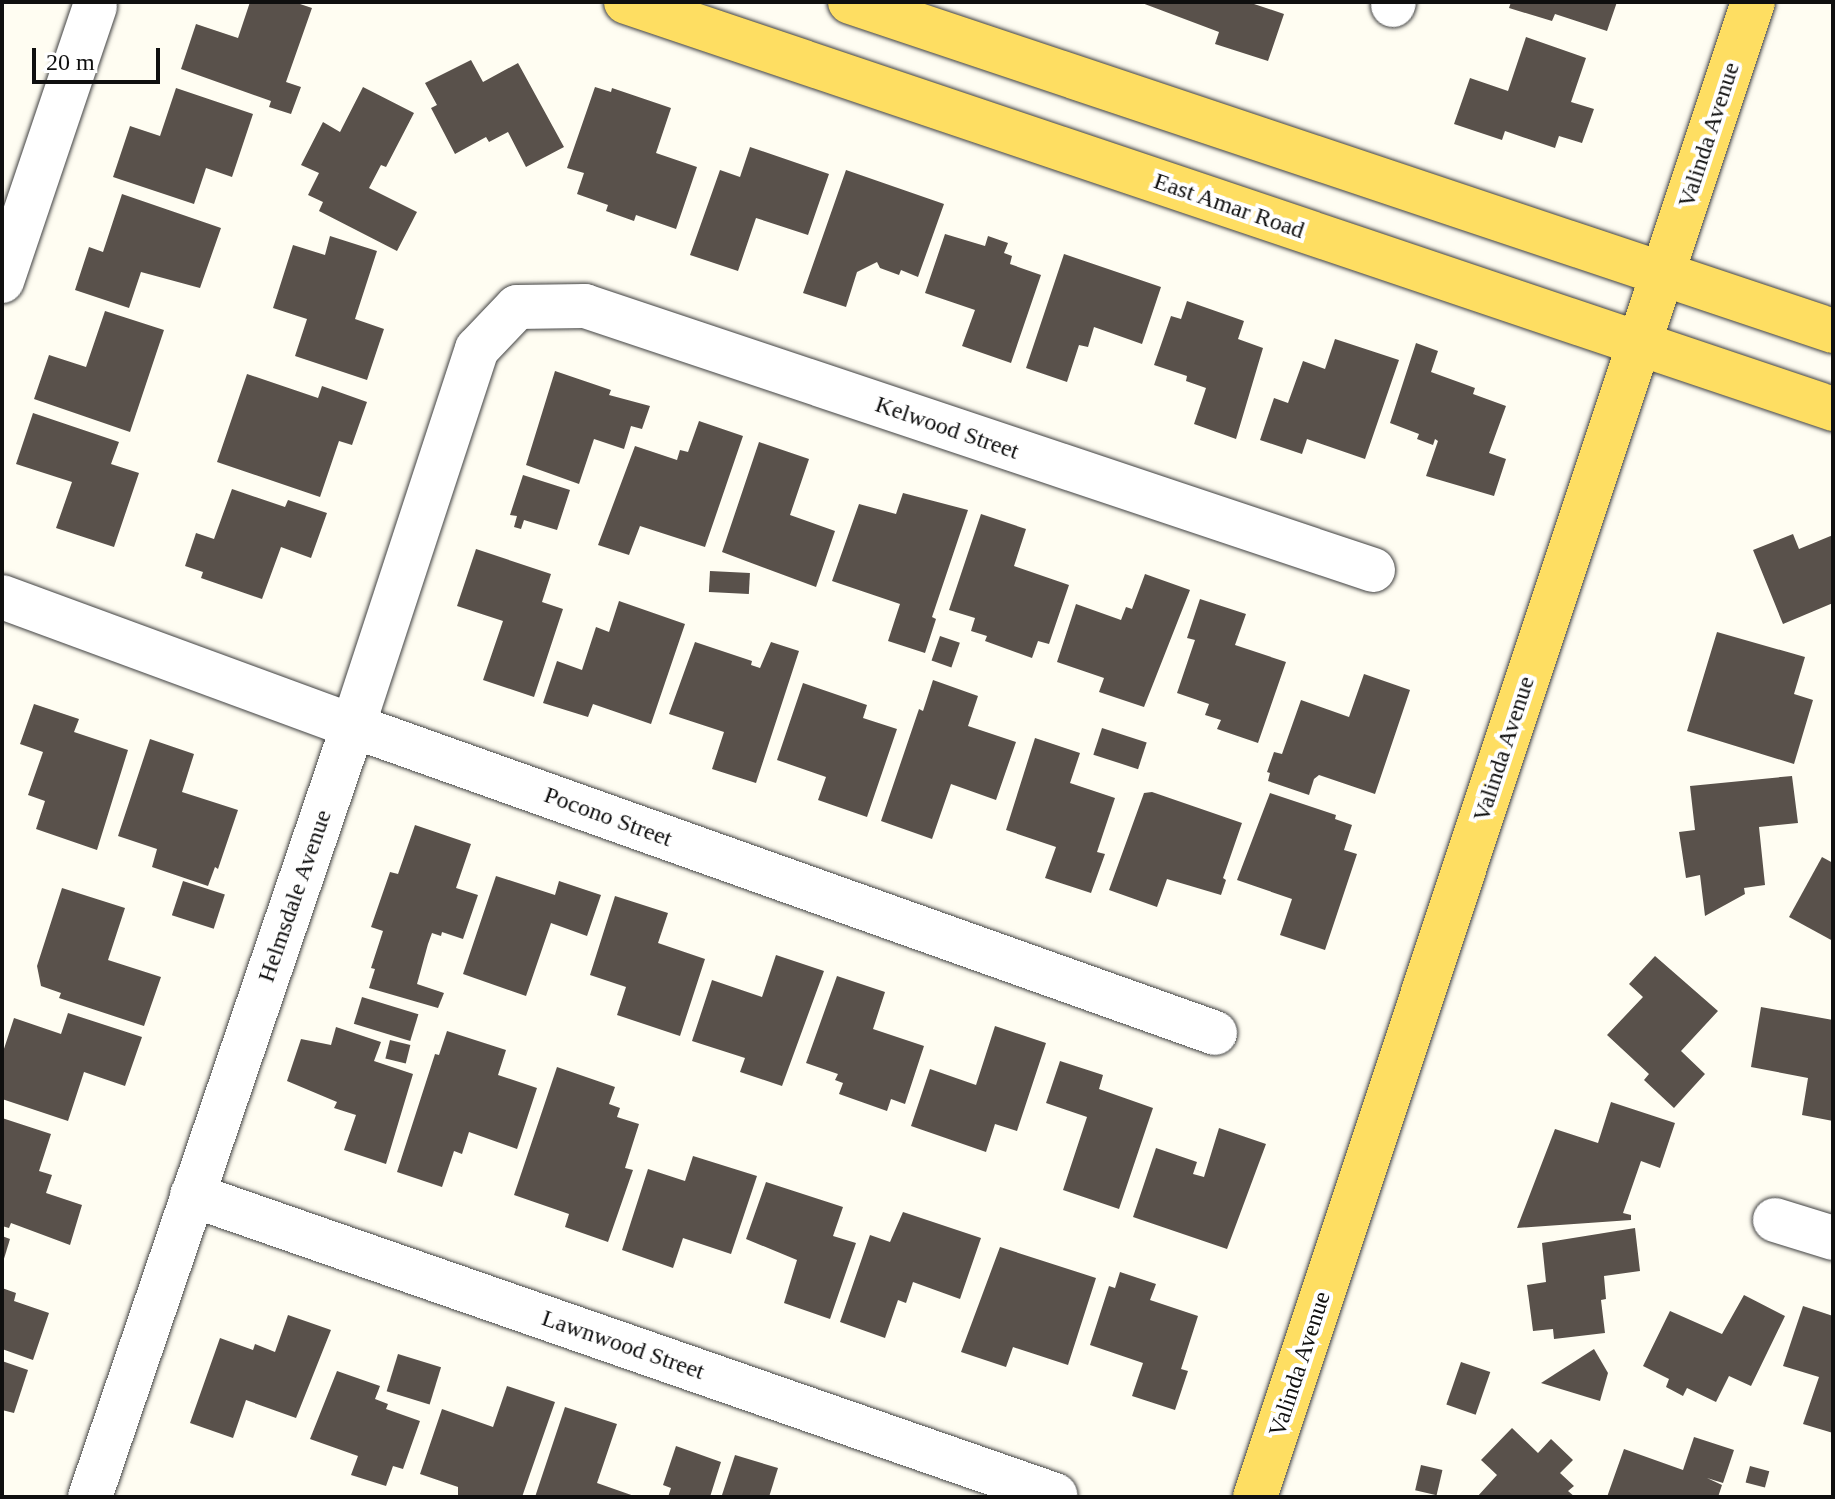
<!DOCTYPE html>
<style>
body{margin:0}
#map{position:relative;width:1835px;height:1499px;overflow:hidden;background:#fffdf2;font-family:Georgia,serif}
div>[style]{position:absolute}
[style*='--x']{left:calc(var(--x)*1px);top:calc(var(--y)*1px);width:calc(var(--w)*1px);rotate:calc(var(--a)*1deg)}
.building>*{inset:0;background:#59514b;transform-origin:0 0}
.roads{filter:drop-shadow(0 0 2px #424242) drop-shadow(0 0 2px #424242)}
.minor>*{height:44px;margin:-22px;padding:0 22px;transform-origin:22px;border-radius:22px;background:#fff}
.major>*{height:44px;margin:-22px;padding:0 22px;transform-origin:22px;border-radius:22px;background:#fede62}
span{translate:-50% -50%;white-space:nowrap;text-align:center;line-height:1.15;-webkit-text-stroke:8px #fff;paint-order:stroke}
.street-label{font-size:24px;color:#0f0f0f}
.frame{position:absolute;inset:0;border:4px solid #0f0f0f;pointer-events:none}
.scale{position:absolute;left:32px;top:48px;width:128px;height:36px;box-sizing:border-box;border:4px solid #0f0f0f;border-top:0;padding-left:10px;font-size:24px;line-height:28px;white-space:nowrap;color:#0f0f0f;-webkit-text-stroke:6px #fff;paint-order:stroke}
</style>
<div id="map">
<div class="building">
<div style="clip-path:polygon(250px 2px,294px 2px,312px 8px,286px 82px,301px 87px,291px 114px,269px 107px,271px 101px,181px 69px,196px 24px,238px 38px)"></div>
<div style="clip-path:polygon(1248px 2px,1284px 14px,1268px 61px,1215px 44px,1219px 32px,1142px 3px)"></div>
<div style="clip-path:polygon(1511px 2px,1617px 2px,1607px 31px,1555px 14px,1552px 21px,1509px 8px)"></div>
<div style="clip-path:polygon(1526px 37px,1586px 58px,1571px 102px,1594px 109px,1582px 143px,1559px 136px,1555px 148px,1505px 131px,1502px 140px,1454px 124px,1470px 78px,1508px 91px)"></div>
<div style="clip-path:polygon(471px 60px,483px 82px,518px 63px,564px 147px,526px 167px,508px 132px,489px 142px,486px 137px,455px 154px,431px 108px,437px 105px,425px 83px)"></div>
<div style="clip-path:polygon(363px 87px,414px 113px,386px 167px,381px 165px,369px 188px,417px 212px,397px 251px,319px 211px,323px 202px,308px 195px,319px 173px,301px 165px,323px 122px,340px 132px)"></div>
<div style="clip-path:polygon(595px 87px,611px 92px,612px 88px,671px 108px,656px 153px,697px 167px,676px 229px,636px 215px,634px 221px,606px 211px,608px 205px,577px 194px,584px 173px,567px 168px)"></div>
<div style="clip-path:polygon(176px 88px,253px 114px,232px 177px,206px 168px,194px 204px,113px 177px,130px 126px,160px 136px)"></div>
<div style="clip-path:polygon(750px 147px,829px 174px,808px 235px,756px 218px,738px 271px,690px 255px,720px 170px,740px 177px)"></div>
<div style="clip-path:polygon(846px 170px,944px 204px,918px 277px,901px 270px,899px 275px,880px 268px,877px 262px,857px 272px,846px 307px,803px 293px)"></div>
<div style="clip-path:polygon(122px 194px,221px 228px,200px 288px,141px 272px,129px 308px,75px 290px,89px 247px,103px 252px)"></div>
<div style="clip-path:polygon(945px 234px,985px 246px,988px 236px,1008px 243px,1004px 253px,1012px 256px,1010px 264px,1041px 275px,1011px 363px,962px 346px,975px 310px,925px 293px)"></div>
<div style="clip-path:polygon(330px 236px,377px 251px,355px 319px,384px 329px,367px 380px,295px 356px,307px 319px,273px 308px,293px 245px,325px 255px)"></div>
<div style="clip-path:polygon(1064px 254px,1161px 287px,1142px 344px,1094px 327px,1088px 347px,1079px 345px,1067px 382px,1026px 368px)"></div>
<div style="clip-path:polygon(1187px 301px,1244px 321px,1238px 339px,1263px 348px,1236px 439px,1194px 424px,1206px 388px,1186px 381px,1187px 376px,1154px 365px,1171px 316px,1181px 319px)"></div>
<div style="clip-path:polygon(105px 311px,164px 330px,130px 432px,34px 399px,49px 355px,86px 367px)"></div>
<div style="clip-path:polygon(1335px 339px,1399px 360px,1365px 459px,1307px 439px,1302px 454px,1260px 440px,1274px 398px,1288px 403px,1303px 361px,1325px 369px)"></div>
<div style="clip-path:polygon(1416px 343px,1438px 351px,1431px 372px,1475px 388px,1473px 394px,1506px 406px,1489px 453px,1506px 459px,1494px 496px,1426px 476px,1438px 441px,1435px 439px,1433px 445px,1417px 439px,1419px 434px,1390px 423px)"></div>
<div style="clip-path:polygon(555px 371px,611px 390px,609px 395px,650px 406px,642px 429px,631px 426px,624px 449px,594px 439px,579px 484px,526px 465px)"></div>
<div style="clip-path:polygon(247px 374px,318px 398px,322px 386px,367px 402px,352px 445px,339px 441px,320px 497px,217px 462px)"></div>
<div style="clip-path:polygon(33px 413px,119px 442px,111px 464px,139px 473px,114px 547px,56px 528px,72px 482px,16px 464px)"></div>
<div style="clip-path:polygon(699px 421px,743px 436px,705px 547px,640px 526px,629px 555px,598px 545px,635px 446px,677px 460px,680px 450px,688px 452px)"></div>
<div style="clip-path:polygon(759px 442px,809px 459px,790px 515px,835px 531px,816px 587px,722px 552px)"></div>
<div style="clip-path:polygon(523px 475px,570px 490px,557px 530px,524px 520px,521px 529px,514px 527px,517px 516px,510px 515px)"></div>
<div style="clip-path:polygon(232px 489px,285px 507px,288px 500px,327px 513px,311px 558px,281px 547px,262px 599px,201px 578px,203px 572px,185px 566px,196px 533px,214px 539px)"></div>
<div style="clip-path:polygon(903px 493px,968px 510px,932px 617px,936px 619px,925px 653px,888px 641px,900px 604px,832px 581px,859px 504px,896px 514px)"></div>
<div style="clip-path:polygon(981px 514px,1026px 529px,1014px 566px,1069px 585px,1049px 644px,1038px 641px,1032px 658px,985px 641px,987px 636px,971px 631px,975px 618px,949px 610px)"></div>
<div style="clip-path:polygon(1793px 534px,1799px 549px,1833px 535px,1833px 603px,1783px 624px,1753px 550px)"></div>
<div style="clip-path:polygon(476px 549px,551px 574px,542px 602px,563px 609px,534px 697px,483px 680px,503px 621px,457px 606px)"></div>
<div style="left:710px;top:571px;width:40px;height:21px;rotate:3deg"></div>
<div style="clip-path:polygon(1145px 574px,1190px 590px,1144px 707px,1099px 692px,1104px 678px,1057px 662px,1076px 604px,1121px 620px,1126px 607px,1132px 609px)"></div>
<div style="clip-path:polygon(1200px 599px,1246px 614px,1235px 645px,1286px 662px,1258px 743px,1217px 729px,1221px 720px,1205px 715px,1209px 704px,1177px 693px,1195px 640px,1187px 638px)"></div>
<div style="clip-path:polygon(619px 601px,685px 624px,651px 724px,593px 704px,588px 717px,543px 703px,557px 661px,582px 670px,596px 627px,609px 632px)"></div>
<div style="clip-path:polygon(1717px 632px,1805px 657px,1794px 694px,1813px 700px,1794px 764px,1687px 731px)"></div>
<div style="left:940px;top:636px;width:21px;height:26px;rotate:19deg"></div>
<div style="clip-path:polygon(695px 642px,752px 661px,751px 665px,760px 668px,771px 642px,799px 651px,756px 783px,712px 769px,724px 732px,669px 714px)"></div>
<div style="clip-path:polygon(1364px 674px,1410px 690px,1375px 794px,1319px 775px,1314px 779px,1309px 795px,1268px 781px,1270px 773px,1267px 772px,1274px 752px,1282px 754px,1301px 700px,1349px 717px)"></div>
<div style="clip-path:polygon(933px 680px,978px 696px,968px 726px,1016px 742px,996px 800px,951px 784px,932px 839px,881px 821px,919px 709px,923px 711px)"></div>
<div style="clip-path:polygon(803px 683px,867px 705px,863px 718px,897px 729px,867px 817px,818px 800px,826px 777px,777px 760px)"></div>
<div style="clip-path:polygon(34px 704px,79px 719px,74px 732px,128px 750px,97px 850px,36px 829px,45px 801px,28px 795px,43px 752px,20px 744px)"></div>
<div style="left:1102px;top:728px;width:47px;height:28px;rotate:18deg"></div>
<div style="clip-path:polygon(1035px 738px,1080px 753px,1070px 783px,1115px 798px,1097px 852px,1105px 854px,1091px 893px,1045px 878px,1056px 847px,1006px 830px)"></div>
<div style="clip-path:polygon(150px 739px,194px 754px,182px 792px,238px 810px,218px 869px,215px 867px,208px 886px,152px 867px,157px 849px,118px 836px)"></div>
<div style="clip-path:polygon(1792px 776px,1798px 823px,1759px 827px,1765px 885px,1744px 888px,1745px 894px,1705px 916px,1700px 875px,1686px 878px,1679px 832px,1695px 830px,1690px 786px)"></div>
<div style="clip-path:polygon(1152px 792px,1242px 823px,1223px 878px,1226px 880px,1221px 895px,1167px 879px,1157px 907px,1109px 890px,1144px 793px)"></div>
<div style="clip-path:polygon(1270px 793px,1336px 815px,1335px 819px,1352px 825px,1344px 850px,1357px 854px,1325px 950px,1280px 935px,1292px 899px,1237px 880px)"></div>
<div style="clip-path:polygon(415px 825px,471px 844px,456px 888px,478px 895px,463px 939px,442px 932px,441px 936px,432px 933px,428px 944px,417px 984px,444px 993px,438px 1008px,369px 988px,375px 969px,371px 968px,383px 931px,371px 927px,390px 872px,398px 874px)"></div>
<div style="clip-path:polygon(1822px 857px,1833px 863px,1833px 941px,1789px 917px)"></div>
<div style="clip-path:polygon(496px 876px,555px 895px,559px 881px,601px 895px,587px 936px,551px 923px,526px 996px,463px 974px)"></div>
<div style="left:183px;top:881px;width:44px;height:36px;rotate:18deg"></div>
<div style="clip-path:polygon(62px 888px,125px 908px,108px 960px,161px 977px,144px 1026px,59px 998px,61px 993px,41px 986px,37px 966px)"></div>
<div style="clip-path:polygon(615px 896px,668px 913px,658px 943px,705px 959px,680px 1036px,617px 1015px,626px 987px,590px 975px)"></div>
<div style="clip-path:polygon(776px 955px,824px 971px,782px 1086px,740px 1072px,745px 1058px,692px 1041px,712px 980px,762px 997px)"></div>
<div style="clip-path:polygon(1655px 956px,1718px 1011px,1681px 1051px,1705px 1074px,1674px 1108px,1644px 1080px,1649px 1074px,1607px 1035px,1643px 997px,1629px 984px)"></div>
<div style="clip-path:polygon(837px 976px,885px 992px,873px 1029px,924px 1046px,905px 1104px,891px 1099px,887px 1111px,839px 1094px,843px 1083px,835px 1080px,838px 1074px,806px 1063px)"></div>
<div style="left:362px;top:997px;width:59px;height:28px;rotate:17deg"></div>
<div style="clip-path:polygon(1761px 1007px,1833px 1020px,1833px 1121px,1802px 1115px,1808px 1078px,1751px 1067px)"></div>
<div style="clip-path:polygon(68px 1013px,142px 1037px,125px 1086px,84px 1072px,68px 1121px,2px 1099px,2px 1055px,14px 1018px,61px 1034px)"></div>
<div style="clip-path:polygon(995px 1026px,1046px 1043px,1017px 1131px,995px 1124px,986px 1152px,911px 1126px,930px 1069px,976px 1085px)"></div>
<div style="clip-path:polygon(336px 1027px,381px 1042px,374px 1061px,413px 1074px,386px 1164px,344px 1150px,356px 1115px,334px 1108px,337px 1102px,287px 1081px,301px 1039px,331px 1045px)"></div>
<div style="clip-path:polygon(447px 1031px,506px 1050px,498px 1075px,537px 1088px,517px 1149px,469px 1132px,462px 1154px,454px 1151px,442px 1187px,397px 1172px,435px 1054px,439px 1055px)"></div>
<div style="left:390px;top:1040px;width:21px;height:19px;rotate:14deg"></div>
<div style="clip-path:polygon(1060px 1061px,1103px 1075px,1099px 1089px,1153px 1108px,1119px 1209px,1063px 1190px,1087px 1117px,1046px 1103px)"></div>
<div style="clip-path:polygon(557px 1067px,615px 1087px,609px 1104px,620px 1108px,617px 1117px,639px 1124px,625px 1168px,633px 1170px,608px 1242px,565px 1227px,569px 1214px,514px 1195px)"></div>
<div style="clip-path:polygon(1611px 1102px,1675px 1123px,1660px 1168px,1641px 1161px,1623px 1213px,1631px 1215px,1631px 1220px,1517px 1228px,1555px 1129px,1598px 1143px)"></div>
<div style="clip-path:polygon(2px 1118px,51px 1134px,39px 1171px,52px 1175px,46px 1193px,82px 1205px,70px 1245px,11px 1223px,9px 1228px,2px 1226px)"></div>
<div style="clip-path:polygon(1219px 1128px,1266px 1144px,1227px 1249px,1133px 1217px,1156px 1148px,1197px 1162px,1193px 1174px,1204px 1177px)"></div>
<div style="clip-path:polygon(693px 1156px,757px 1176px,731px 1254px,683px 1238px,673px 1268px,622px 1250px,648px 1169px,685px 1181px)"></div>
<div style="clip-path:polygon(766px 1182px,843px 1207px,833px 1236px,856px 1243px,830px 1319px,784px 1303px,797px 1260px,746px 1239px)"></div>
<div style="clip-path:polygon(903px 1212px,981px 1238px,960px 1299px,913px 1282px,906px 1303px,898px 1300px,885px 1338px,840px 1322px,870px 1235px,890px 1242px)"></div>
<div style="clip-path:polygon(1635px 1228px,1640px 1271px,1604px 1276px,1606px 1299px,1601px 1300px,1605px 1333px,1554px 1339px,1553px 1329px,1533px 1331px,1527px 1285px,1546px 1282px,1542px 1243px)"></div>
<div style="clip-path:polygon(2px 1236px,10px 1239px,3px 1262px,2px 1262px)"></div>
<div style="clip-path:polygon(1000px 1247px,1096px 1278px,1068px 1365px,1013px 1347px,1006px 1367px,961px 1352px)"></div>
<div style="clip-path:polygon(1120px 1272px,1156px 1284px,1150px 1300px,1198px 1316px,1181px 1369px,1188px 1371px,1175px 1410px,1132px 1396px,1143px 1363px,1090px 1345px,1109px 1286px,1115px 1288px)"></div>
<div style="clip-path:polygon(2px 1288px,16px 1293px,14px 1301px,49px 1313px,33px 1360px,2px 1349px)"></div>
<div style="clip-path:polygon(1744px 1295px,1785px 1316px,1751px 1386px,1729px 1376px,1716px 1402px,1687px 1388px,1683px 1396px,1666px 1387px,1669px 1379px,1643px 1366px,1670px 1311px,1722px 1334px)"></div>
<div style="clip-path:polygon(1803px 1306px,1833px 1316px,1833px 1433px,1803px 1424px,1819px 1377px,1783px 1366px)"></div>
<div style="clip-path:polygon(288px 1315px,331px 1330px,296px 1418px,246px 1400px,233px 1438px,190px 1423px,220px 1338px,253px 1350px,255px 1344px,275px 1352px)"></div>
<div style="clip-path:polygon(1594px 1349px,1608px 1373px,1600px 1401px,1541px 1383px)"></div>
<div style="left:398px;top:1354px;width:45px;height:39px;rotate:17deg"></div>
<div style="clip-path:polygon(2px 1361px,28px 1370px,14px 1413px,2px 1410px)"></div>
<div style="left:1461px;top:1362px;width:31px;height:45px;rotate:19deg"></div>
<div style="clip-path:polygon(337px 1371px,380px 1386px,375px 1399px,388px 1404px,386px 1409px,420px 1421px,403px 1469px,393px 1466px,386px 1486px,351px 1475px,358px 1456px,310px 1439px)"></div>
<div style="clip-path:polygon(507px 1386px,555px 1402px,522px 1497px,458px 1497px,458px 1487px,420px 1474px,442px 1409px,493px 1427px)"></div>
<div style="clip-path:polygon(565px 1407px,617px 1424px,597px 1483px,637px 1497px,535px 1497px)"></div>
<div style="clip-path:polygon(1512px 1428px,1538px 1453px,1551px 1439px,1573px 1460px,1560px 1473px,1574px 1486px,1568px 1491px,1575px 1497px,1477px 1497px,1497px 1475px,1481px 1460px)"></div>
<div style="clip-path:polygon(1694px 1437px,1734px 1450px,1723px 1483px,1707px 1478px,1722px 1485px,1718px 1497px,1607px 1497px,1624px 1449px,1683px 1470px)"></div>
<div style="clip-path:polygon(676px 1446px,721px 1462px,710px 1497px,668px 1497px,671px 1488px,663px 1485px)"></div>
<div style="clip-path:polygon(735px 1455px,778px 1468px,769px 1497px,722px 1495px)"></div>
<div style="left:1421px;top:1465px;width:22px;height:26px;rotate:13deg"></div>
<div style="left:1750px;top:1466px;width:20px;height:17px;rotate:15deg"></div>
</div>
<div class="roads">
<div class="minor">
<div style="--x:1393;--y:5;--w:3;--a:-72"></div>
<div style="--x:2;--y:281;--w:290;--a:-71.3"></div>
<div style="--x:2;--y:597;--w:374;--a:20.2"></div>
<div style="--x:353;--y:726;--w:915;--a:19.6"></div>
<div style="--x:192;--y:1195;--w:914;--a:19.17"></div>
<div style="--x:1775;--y:1220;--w:61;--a:17.2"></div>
<div style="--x:90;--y:1497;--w:815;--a:-71.16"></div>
<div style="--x:353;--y:726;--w:397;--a:-71.8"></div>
<div style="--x:477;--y:349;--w:58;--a:-46.4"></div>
<div style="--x:517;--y:307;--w:68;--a:-0.8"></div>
<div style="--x:585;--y:306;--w:831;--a:18.52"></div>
</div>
<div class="major">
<div style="--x:626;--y:2;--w:1274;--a:18.63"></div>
<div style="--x:850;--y:2;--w:1037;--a:18.5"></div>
<div style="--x:1255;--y:1497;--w:1576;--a:-71.58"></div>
</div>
</div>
<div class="street-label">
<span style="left:1709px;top:135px;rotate:-72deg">Valinda Avenue</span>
<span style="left:1229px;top:206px;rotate:19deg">East Amar Road</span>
<span style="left:947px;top:428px;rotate:19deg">Kelwood Street</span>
<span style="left:1504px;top:749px;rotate:-72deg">Valinda Avenue</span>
<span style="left:608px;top:817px;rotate:20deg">Pocono Street</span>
<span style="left:295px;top:896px;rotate:-71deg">Helmsdale Avenue</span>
<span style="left:623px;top:1345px;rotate:19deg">Lawnwood Street</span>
<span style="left:1300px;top:1364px;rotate:-72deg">Valinda Avenue</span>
</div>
<div class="frame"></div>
<div class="scale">20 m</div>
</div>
